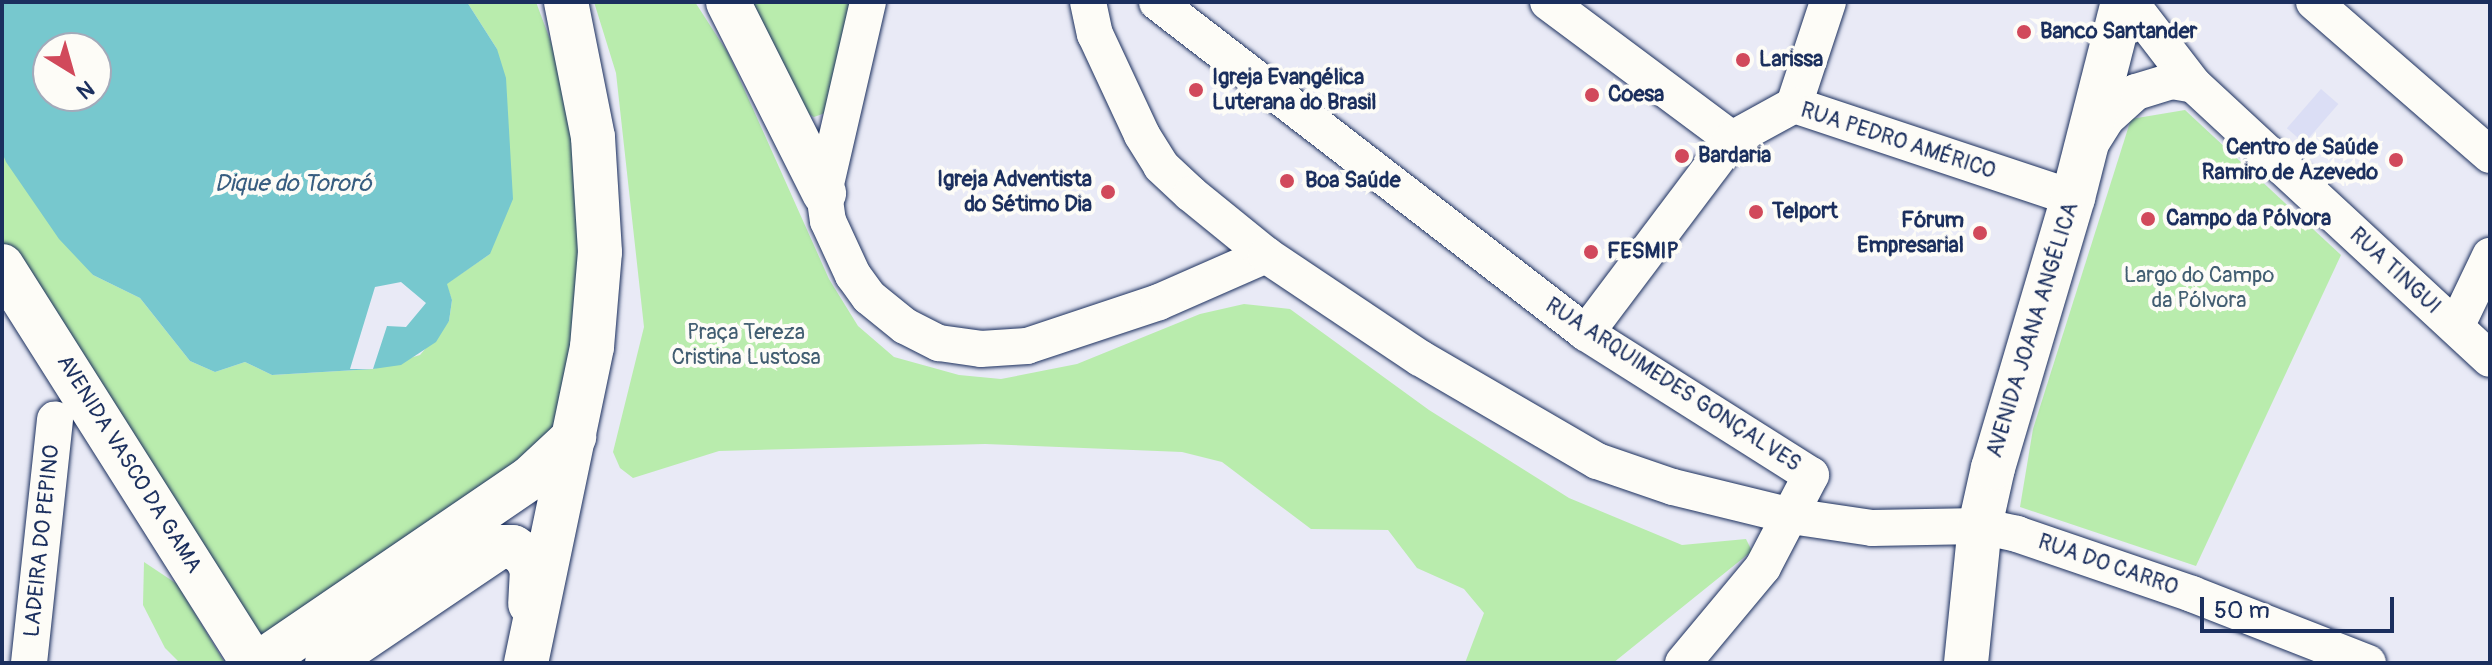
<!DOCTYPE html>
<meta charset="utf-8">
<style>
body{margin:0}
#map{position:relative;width:2492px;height:665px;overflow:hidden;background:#e9eaf6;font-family:Pangolin,sans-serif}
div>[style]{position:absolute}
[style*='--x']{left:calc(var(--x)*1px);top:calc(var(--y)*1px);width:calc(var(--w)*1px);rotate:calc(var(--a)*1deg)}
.built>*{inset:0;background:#dbdef5;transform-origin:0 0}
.green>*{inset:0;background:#b9ecad}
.water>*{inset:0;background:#77c8ce}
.pier>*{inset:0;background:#e9eaf6}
.roads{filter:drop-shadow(0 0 2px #1b2f5e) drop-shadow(0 0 2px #1b2f5e)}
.minor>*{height:36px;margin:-18px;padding:0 18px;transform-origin:18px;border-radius:18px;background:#fdfcf7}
.major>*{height:44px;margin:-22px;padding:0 22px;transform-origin:22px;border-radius:22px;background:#fdfcf7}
.dots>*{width:22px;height:22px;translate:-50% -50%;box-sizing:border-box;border:4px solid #fdfcf7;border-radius:50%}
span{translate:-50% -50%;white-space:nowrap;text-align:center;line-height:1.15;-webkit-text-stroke:8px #fdfcf7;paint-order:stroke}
.poi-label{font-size:22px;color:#1b2f5e;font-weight:700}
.left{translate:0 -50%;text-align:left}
.right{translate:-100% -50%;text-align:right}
.street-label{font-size:22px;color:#1b2f5e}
.park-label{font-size:22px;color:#425e72}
.water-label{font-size:24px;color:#375d80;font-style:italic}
.frame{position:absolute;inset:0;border:4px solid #1b2f5e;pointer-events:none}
.north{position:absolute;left:32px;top:32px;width:80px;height:80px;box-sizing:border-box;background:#fdfcf7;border:2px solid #a3aaba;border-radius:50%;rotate:143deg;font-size:22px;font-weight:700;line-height:32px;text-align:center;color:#1b2f5e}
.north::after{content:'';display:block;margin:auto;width:28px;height:36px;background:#d1495b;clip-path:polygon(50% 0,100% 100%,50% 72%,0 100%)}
.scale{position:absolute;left:2200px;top:597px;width:194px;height:36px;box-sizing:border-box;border:4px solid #1b2f5e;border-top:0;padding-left:10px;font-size:24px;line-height:28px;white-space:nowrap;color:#1b2f5e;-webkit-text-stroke:6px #fdfcf7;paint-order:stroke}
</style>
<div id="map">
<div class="built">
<div style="left:2321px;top:89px;width:23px;height:52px;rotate:41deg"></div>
</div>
<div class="green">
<div style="clip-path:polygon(467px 2px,536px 2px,561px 69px,589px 199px,554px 476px,262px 652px,2px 248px,2px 152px,93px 275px,140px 298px,190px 361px,215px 372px,245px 362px,272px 375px,373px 369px,420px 355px,449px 321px,452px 300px,446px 284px,490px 254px,497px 49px)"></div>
<div style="clip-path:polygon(594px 2px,695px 2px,728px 53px,829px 279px,858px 326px,894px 357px,959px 375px,1001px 379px,1077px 364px,1200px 314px,1244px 304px,1290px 309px,1429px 410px,1569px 498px,1682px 545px,1746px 539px,1752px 551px,1613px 663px,1465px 663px,1484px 613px,1464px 589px,1417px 568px,1388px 530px,1311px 529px,1222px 462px,1182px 452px,985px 444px,719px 451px,633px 478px,620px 468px,613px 452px,644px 327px,616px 73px)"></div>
<div style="clip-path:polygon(741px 2px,862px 2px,828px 112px,814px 117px,803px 111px)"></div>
<div style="clip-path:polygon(2185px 110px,2341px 255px,2196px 566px,2020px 507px,2033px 429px,2131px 119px)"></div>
<div style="clip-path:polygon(144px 562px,177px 584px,225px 663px,180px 663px,165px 648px,143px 605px)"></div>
</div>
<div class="water">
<div style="clip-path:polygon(evenodd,2px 2px,467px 2px,497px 49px,506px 78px,513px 199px,490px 254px,447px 284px,452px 300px,449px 321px,436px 342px,401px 365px,373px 369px,272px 375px,245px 362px,215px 372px,190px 361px,140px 298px,93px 275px,59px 239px,6px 162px,2px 152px,2px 2px,48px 48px,96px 48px,96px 96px,48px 96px,48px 48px)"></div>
</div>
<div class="pier">
<div style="clip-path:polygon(401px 282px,426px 303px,406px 327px,387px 326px,373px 369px,350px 369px,375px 287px)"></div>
</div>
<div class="roads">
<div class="minor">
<div style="--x:868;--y:2;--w:196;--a:103"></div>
<div style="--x:824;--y:193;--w:28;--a:82"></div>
<div style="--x:828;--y:221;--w:60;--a:65.2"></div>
<div style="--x:853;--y:275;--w:27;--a:54"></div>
<div style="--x:869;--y:297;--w:46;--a:38.9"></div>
<div style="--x:905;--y:326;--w:38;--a:27"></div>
<div style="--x:939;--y:343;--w:42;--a:8.1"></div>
<div style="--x:981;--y:349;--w:46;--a:-3.7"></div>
<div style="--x:1027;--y:346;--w:139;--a:-18.4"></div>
<div style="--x:1159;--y:302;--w:117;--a:-23.7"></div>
<div style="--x:1088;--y:2;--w:33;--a:78"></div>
<div style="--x:1095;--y:34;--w:111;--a:65"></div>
<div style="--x:1142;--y:135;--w:36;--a:58"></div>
<div style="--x:1161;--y:166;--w:41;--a:43"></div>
<div style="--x:1191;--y:194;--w:97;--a:39.1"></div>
<div style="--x:1266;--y:255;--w:185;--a:33.8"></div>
<div style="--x:1420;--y:358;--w:205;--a:30.2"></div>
<div style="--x:1597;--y:461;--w:80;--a:18.9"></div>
<div style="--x:1673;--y:487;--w:122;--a:13.8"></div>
<div style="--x:1791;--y:516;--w:82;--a:8.4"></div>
<div style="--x:1872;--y:528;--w:108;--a:-1.1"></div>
<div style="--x:1980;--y:526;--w:38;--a:12"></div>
<div style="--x:2017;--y:534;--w:185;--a:18.9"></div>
<div style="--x:2192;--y:594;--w:189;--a:21.4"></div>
<div style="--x:1157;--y:2;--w:542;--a:37.65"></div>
<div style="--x:1586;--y:333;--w:266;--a:32.3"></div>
<div style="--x:1811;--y:475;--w:104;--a:117.6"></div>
<div style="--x:1763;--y:567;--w:125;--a:129.8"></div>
<div style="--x:1548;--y:2;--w:229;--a:36.7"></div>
<div style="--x:2130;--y:2;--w:105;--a:52.4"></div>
<div style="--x:2194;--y:85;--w:403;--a:42.8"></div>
<div style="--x:2314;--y:2;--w:233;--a:41"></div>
<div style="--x:1794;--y:105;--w:108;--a:-71.7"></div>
<div style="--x:2090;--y:145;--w:32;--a:-58"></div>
<div style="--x:2107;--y:118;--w:39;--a:-42"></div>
<div style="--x:2136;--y:92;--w:38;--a:-17"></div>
<div style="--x:2172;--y:81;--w:22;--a:10"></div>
<div style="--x:2456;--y:327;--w:79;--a:-64.4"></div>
<div style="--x:1586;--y:333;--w:243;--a:-53"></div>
<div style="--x:1732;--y:139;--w:71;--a:-28.7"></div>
<div style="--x:1794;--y:105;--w:294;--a:18.4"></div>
<div style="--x:29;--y:663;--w:245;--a:-83.9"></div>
</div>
<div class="major">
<div style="--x:728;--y:2;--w:214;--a:63.3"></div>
<div style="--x:2;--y:266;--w:470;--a:57.7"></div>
<div style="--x:259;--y:663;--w:327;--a:-34.3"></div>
<div style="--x:529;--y:479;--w:62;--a:-43"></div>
<div style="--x:327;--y:663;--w:207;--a:-34"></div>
<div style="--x:499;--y:547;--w:14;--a:0"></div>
<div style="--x:513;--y:547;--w:14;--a:34"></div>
<div style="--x:525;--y:555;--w:16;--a:63"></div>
<div style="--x:532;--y:569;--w:35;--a:93"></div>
<div style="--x:526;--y:663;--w:323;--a:-78.2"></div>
<div style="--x:592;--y:347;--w:95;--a:-85.2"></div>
<div style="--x:600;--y:252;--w:115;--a:-93.5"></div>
<div style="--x:593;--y:137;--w:138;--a:-101.3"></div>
<div style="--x:1966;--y:663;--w:138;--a:-84.2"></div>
<div style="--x:1980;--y:526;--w:59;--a:-77.4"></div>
<div style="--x:1993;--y:468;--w:282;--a:-73.5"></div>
<div style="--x:2073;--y:198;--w:202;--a:-75.7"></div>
</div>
</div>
<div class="dots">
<div style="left:2024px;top:32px;background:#d1495b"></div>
<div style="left:1743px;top:60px;background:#d1495b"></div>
<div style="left:1196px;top:90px;background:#d1495b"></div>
<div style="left:1592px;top:95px;background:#d1495b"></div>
<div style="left:1682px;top:156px;background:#d1495b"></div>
<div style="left:2396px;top:160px;background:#d1495b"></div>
<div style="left:1287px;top:181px;background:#d1495b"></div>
<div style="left:1108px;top:192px;background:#d1495b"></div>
<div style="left:1756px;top:212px;background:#d1495b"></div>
<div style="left:2148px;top:219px;background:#d1495b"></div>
<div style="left:1980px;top:233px;background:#d1495b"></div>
<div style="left:1591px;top:252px;background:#d1495b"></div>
</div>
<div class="poi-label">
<span class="left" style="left:2040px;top:32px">Banco Santander</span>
<span class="left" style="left:1759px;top:60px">Larissa</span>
<span class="left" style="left:1212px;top:90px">Igreja Evangélica<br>Luterana do Brasil</span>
<span class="left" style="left:1608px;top:95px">Coesa</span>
<span class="right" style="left:2378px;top:160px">Centro de Saúde<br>Ramiro de Azevedo</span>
<span class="left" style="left:1698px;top:156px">Bardaria</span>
<span class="right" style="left:1092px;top:192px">Igreja Adventista<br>do Sétimo Dia</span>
<span class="left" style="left:1305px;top:181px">Boa Saúde</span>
<span class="left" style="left:1772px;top:212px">Telport</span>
<span class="left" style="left:2166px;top:219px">Campo da Pólvora</span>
<span class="right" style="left:1964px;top:233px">Fórum<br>Empresarial</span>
<span class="left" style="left:1607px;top:252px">FESMIP</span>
</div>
<div class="street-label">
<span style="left:1898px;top:141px;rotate:18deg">RUA PEDRO AMÉRICO</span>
<span style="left:2395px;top:271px;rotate:43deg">RUA TINGUI</span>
<span style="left:2033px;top:330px;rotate:-73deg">AVENIDA JOANA ANGÉLICA</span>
<span style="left:1673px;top:385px;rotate:33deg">RUA ARQUIMEDES GONÇALVES</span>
<span style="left:129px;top:464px;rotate:58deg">AVENIDA VASCO DA GAMA</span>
<span style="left:42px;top:541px;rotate:-84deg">LADEIRA DO PEPINO</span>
<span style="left:2108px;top:565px;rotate:19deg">RUA DO CARRO</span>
</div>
<div class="park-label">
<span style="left:2199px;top:288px">Largo do Campo<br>da Pólvora</span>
<span style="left:746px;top:345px">Praça Tereza<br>Cristina Lustosa</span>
</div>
<div class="water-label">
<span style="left:293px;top:184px">Dique do Tororó</span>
</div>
<div class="frame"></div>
<div class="north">N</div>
<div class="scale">50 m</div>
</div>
